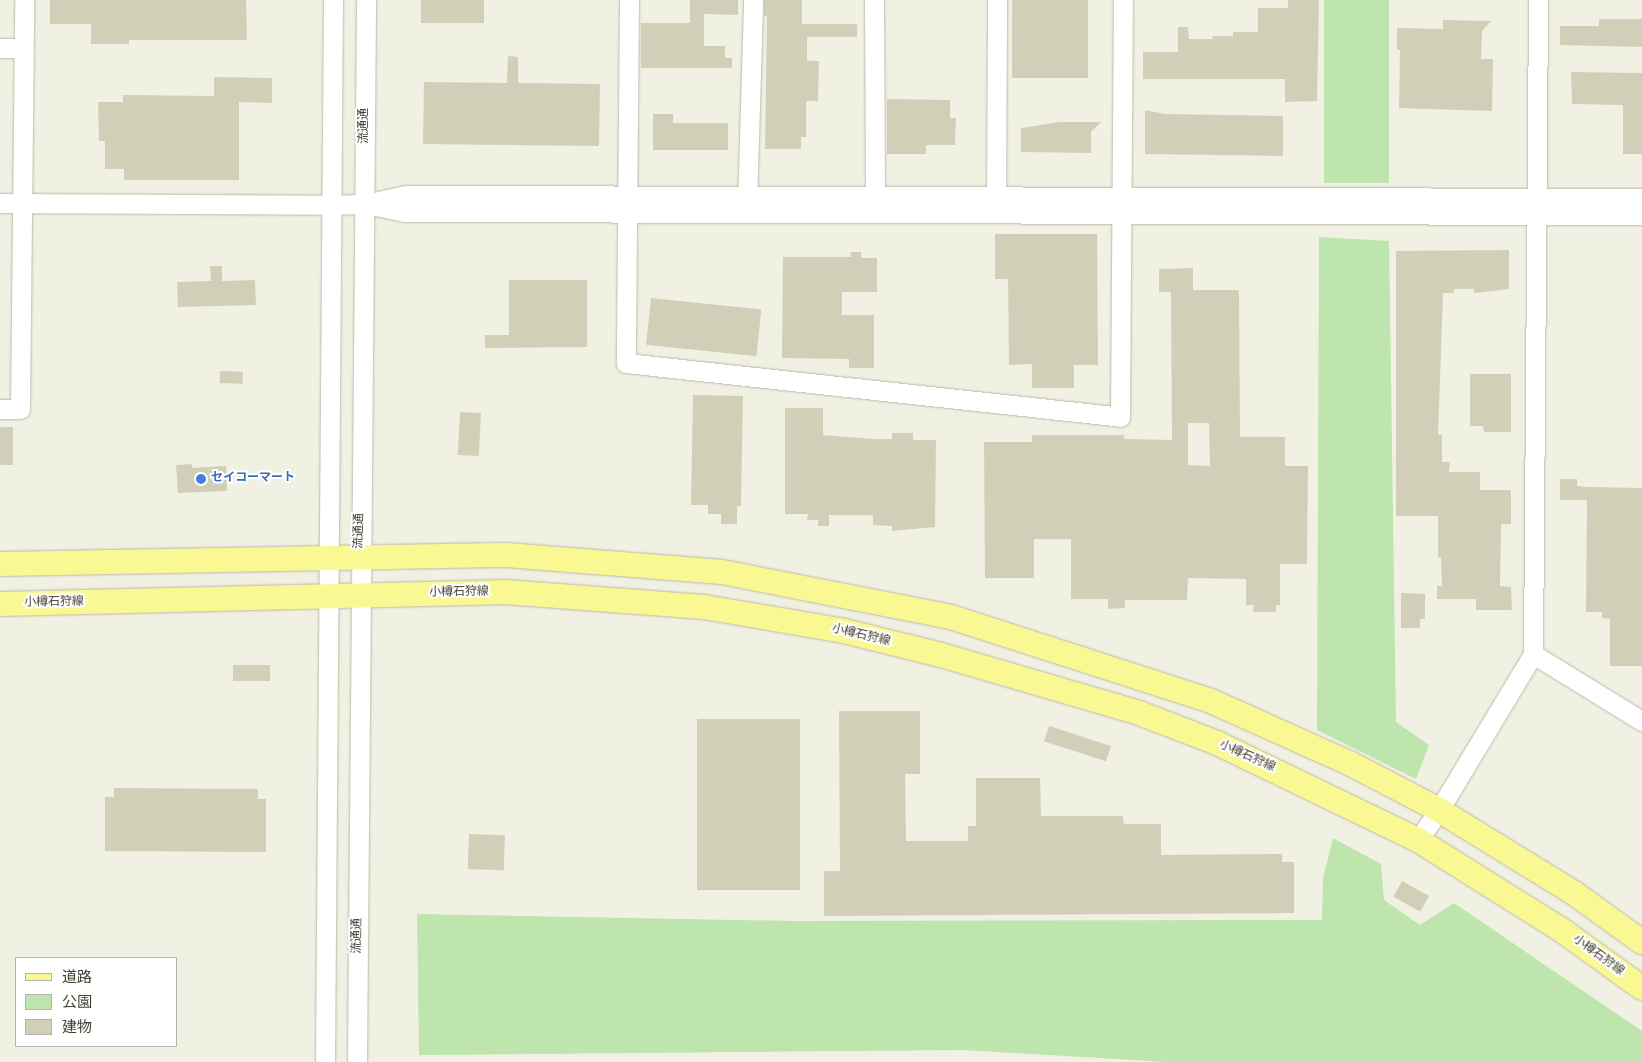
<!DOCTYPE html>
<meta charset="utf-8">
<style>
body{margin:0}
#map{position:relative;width:1642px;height:1062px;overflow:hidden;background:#f1f1e3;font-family:Overpass,"Noto Sans JP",sans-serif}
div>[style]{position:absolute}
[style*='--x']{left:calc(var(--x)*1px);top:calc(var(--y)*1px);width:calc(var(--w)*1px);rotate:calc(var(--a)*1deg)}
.green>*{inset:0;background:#bde5ad;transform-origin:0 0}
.building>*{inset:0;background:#d2cfb9;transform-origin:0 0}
.roads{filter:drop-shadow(0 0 1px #bcbaa7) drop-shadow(0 0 1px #bcbaa7)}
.minor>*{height:19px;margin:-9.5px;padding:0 9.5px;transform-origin:9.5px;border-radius:9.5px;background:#fff}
.major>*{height:24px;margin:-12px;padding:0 12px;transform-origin:12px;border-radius:12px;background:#faf893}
.dots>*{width:14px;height:14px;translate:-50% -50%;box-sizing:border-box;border:2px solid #fff;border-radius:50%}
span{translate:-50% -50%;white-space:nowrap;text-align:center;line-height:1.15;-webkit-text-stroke:4px #fff;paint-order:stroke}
.street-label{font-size:12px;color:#434134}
.shop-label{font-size:12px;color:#366cbe;font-weight:700}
.left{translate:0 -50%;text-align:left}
.legend{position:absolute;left:15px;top:957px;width:162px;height:90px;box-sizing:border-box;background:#fff;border:1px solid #b4b3ae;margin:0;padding:6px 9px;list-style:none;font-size:15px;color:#434134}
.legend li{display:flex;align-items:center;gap:10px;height:25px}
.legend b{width:25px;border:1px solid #b4b3ae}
</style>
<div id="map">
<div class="green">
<div style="left:1324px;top:0;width:65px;height:183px"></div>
<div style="clip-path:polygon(1319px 237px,1389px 241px,1396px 722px,1429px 745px,1416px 779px,1317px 730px)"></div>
<div style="clip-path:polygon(1333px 838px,1381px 864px,1384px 900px,1420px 925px,1454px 903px,1642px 1031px,1642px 1062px,1166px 1062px,964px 1050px,419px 1055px,417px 914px,796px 921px,1322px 920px,1323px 879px)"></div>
</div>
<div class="building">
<div style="clip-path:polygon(50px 0,246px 0,247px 40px,129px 40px,129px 44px,91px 44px,91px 24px,50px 24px)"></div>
<div style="left:421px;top:0;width:63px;height:23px"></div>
<div style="clip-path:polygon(690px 0,738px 0,738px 15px,704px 14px,704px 46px,725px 46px,725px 58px,732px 58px,732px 68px,641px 68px,641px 23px,690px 23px)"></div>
<div style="clip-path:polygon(764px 0,802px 0,802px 24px,857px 24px,857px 37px,807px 37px,807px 61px,819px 61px,818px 101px,806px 101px,806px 137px,801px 137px,801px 149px,765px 149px,767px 16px,764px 16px)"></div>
<div style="left:1012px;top:0;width:76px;height:78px"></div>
<div style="clip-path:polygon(1288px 0,1319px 0,1317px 101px,1285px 102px,1285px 79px,1143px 79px,1143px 52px,1178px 52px,1178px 27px,1188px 27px,1189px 39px,1213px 39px,1212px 36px,1233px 36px,1233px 32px,1258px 32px,1258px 8px,1288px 8px)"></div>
<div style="clip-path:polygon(1599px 19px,1642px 19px,1642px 47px,1560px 45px,1560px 26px,1599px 26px)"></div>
<div style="clip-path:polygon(1443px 20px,1491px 21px,1482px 31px,1481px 59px,1493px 59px,1492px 111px,1399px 108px,1400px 50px,1397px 50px,1397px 28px,1443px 29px)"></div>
<div style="clip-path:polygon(508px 56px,518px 57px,518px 83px,600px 84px,599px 146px,423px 144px,424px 82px,507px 83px)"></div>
<div style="clip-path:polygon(1571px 72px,1642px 73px,1642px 154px,1623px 154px,1623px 105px,1572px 104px)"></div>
<div style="clip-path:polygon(214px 77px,272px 78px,272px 103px,239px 102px,239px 180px,124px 180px,124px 169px,105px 169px,105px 141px,99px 141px,98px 102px,123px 102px,123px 95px,214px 96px)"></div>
<div style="clip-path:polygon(887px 99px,950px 100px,950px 118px,956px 118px,955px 145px,926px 145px,926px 154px,887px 154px)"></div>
<div style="clip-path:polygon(1145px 110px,1165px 114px,1283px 116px,1283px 156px,1145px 154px)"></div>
<div style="clip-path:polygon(653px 114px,673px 114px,673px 123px,728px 123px,728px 150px,653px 150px)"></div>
<div style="clip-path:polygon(1060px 122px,1101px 122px,1091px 132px,1091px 153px,1021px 152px,1021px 128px)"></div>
<div style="clip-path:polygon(995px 234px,1097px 234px,1098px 365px,1074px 365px,1074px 388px,1032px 388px,1032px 364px,1009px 365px,1008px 279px,995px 279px)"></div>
<div style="clip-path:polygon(1509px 250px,1509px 289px,1474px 293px,1474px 289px,1454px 289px,1454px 293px,1443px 293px,1438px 435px,1442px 435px,1442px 462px,1450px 462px,1449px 472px,1480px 472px,1480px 490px,1511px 490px,1511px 524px,1501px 524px,1500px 586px,1511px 587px,1512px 610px,1476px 610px,1476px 599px,1437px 599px,1437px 586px,1442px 586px,1441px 557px,1438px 557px,1438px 516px,1396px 516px,1396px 251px)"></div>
<div style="clip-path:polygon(850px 252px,861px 252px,861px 258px,877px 258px,877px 292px,842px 292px,842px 315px,874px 315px,874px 368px,849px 368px,849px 359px,782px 358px,783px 257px,851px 257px)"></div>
<div style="clip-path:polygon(210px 266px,222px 266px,222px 281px,255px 280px,256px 305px,178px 307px,177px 282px,211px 281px)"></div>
<div style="clip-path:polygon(evenodd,1193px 268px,1193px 290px,1239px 290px,1240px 437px,1285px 437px,1285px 466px,1308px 466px,1307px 564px,1280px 564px,1280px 605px,1276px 605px,1276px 612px,1253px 612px,1254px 605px,1246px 605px,1246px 579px,1188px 578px,1187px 600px,1125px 600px,1125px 608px,1108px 609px,1108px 599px,1071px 599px,1071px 539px,1034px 539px,1034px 578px,985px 578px,984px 442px,1032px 442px,1032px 435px,1124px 435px,1124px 439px,1172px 440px,1171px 292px,1159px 292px,1159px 269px,1193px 268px,1188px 423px,1209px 423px,1210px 466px,1188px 465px,1188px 423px)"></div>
<div style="clip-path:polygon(509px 280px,587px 280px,587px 347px,485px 348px,485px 335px,509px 335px)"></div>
<div style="left:651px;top:298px;width:111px;height:47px;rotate:6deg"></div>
<div style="left:220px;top:371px;width:23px;height:12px;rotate:2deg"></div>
<div style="clip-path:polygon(1470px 374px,1511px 374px,1511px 432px,1484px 432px,1483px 426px,1470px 426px)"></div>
<div style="clip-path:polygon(693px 395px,743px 396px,741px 506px,737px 506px,737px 524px,721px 524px,721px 514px,708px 514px,708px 505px,691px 505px)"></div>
<div style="clip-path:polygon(785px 408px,823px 408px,823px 435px,874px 439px,892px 439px,892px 433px,913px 433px,913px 440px,936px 440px,935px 527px,892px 531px,892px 526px,873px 525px,873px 515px,829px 515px,829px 526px,818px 526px,818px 520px,807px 520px,808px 514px,785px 514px)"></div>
<div style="left:460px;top:412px;width:21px;height:43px;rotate:3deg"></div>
<div style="left:0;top:427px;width:13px;height:38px"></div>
<div style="clip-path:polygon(192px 464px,192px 468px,226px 466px,227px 491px,178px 493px,176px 465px)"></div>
<div style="clip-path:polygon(1560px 479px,1577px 479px,1577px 486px,1588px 487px,1642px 488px,1642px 666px,1610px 666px,1610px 619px,1602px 618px,1602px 612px,1586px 612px,1587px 500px,1560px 500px)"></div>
<div style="clip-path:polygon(1401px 593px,1425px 594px,1425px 619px,1420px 619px,1420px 628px,1401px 628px)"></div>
<div style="left:233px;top:665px;width:37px;height:16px"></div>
<div style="clip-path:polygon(839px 711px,920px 711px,920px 774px,905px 774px,906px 841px,968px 841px,968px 826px,976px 826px,976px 778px,1040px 778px,1041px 816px,1123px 816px,1124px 824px,1161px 824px,1161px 855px,1282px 854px,1282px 862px,1294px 862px,1294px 913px,824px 916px,824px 871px,840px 871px)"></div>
<div style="left:697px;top:719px;width:103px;height:171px"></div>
<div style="left:1049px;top:726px;width:65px;height:16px;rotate:18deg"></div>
<div style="clip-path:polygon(114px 788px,258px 789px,258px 799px,266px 799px,266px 852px,105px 851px,105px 797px,114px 797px)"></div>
<div style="left:469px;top:834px;width:36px;height:35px;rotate:2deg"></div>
<div style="left:1402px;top:881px;width:31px;height:18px;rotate:29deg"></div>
</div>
<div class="roads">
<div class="minor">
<div style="--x:629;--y:0;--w:363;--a:90.5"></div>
<div style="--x:626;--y:363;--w:497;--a:6.2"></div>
<div style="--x:1120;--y:417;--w:417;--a:-89.6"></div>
<div style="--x:874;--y:0;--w:209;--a:89.7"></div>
<div style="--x:0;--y:48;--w:23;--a:0"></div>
<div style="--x:0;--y:203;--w:332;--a:0.3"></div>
<div style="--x:332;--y:205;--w:33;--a:-2"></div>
<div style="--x:365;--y:204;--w:42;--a:-12.4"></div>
<div style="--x:406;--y:195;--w:1236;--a:0.14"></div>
<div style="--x:371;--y:205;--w:34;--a:12"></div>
<div style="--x:404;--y:212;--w:1238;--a:0.14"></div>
<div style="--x:747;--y:207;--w:207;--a:-88.3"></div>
<div style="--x:996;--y:207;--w:207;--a:-89.7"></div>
<div style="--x:0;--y:409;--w:20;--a:0"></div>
<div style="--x:20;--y:409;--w:409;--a:-89.4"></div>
<div style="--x:1533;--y:654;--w:128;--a:31.6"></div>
<div style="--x:1418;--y:840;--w:37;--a:-55"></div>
<div style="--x:1439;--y:810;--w:182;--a:-58.9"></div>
<div style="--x:1533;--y:654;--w:654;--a:-89.56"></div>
<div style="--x:325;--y:1062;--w:1062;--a:-89.57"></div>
<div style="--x:357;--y:1062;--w:1062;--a:-89.51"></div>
</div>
<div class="major">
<div style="--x:0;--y:564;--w:506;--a:-1.02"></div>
<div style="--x:506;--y:555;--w:217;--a:4.5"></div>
<div style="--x:722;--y:572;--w:233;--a:11.1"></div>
<div style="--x:951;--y:617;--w:273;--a:17.9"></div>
<div style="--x:1211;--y:701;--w:154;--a:24.2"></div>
<div style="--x:1351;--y:764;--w:99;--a:27.6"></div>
<div style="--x:1439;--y:810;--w:158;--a:31.6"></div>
<div style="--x:1574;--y:893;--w:84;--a:35.8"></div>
<div style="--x:0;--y:604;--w:505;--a:-1.36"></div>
<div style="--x:505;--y:592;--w:200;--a:4.3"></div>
<div style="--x:704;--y:607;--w:142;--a:9.7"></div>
<div style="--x:844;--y:631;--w:100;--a:13.9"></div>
<div style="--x:941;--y:655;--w:206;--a:16.3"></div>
<div style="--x:1139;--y:713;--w:84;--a:21"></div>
<div style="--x:1217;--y:743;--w:223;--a:25.8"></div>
<div style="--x:1418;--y:840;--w:171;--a:32.1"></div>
<div style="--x:1563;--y:931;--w:97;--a:35.8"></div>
</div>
</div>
<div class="dots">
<div style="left:201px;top:479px;background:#3f7fe0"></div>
</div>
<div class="street-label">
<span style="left:365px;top:126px;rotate:-90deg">流通通</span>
<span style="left:360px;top:531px;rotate:-89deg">流通通</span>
<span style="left:459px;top:593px;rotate:-1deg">小樽石狩線</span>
<span style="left:54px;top:603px;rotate:-1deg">小樽石狩線</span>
<span style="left:861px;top:636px;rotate:13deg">小樽石狩線</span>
<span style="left:1247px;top:757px;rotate:24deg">小樽石狩線</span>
<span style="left:358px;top:936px;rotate:-89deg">流通通</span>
<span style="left:1598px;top:956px;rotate:36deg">小樽石狩線</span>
</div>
<div class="shop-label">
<span class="left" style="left:211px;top:479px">セイコーマート</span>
</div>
<ul class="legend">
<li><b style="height:6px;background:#faf893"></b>道路</li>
<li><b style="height:14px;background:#bde5ad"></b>公園</li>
<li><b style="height:14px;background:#d2cfb9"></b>建物</li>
</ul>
</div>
